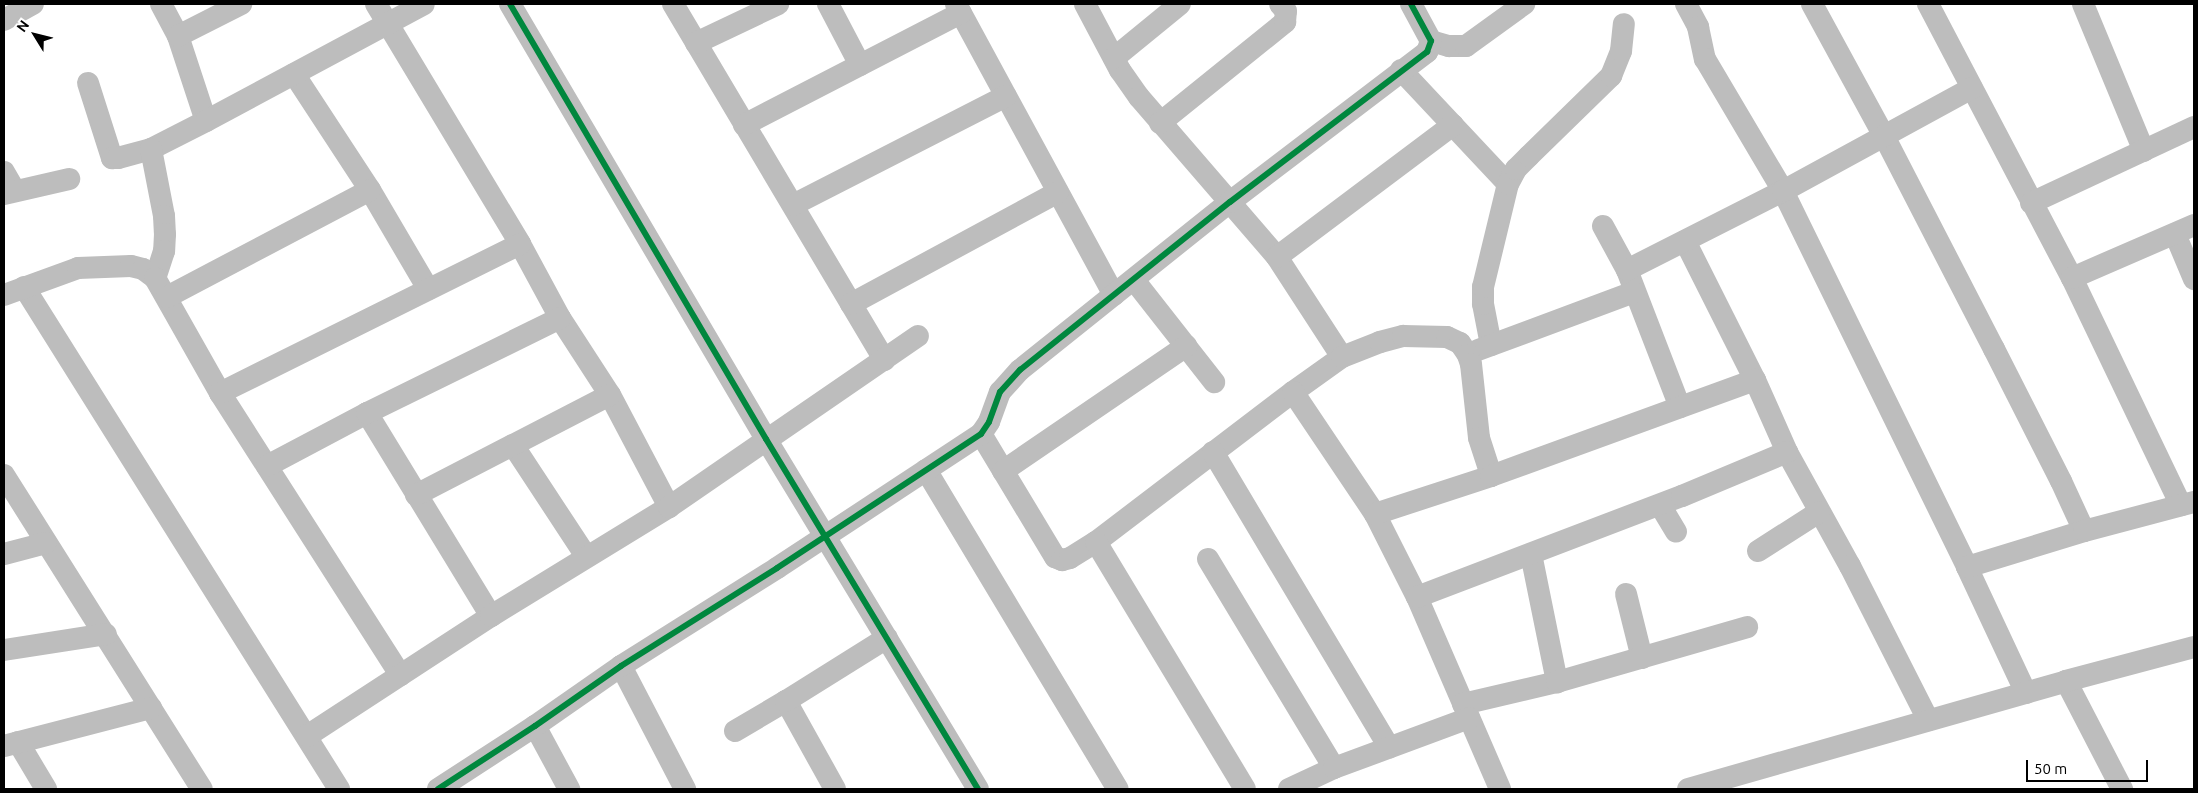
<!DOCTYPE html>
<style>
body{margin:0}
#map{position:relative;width:2198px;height:793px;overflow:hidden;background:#fff;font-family:Ubuntu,sans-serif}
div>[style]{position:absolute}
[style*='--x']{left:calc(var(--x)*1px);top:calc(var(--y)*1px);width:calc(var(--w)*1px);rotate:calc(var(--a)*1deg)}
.minor>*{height:22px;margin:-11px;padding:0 11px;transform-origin:11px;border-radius:11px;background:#bdbdbd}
.cycleway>*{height:6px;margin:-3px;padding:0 3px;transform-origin:3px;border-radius:3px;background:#00873e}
span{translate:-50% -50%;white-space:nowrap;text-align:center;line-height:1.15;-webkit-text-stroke:4.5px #fff;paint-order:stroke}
.frame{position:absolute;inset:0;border:5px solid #000;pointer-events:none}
.north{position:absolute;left:10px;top:10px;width:50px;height:50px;-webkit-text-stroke:4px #fff;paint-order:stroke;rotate:306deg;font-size:14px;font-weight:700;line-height:20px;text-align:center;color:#000}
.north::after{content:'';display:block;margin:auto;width:18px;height:22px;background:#000;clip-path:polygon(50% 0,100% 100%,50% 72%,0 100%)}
.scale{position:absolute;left:2026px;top:760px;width:122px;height:22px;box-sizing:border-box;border:2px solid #000;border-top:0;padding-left:6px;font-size:15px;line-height:18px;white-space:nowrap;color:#000;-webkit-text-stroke:4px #fff;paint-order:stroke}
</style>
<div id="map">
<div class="minor">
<div style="--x:161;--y:4;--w:36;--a:62"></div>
<div style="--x:178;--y:36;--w:89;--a:71.8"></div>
<div style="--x:376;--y:4;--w:280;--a:59"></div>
<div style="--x:520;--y:244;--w:84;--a:61.6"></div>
<div style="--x:560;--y:318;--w:92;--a:57"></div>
<div style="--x:610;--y:395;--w:127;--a:62.2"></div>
<div style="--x:510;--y:4;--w:505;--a:59.52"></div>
<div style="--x:766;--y:439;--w:409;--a:58.8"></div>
<div style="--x:673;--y:4;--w:414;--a:59.3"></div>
<div style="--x:828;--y:4;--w:69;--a:62.3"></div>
<div style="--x:956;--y:4;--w:331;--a:61.5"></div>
<div style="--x:1085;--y:4;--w:75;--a:62.1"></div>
<div style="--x:1120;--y:70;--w:33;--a:55"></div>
<div style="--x:1139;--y:97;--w:211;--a:49.2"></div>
<div style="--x:1277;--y:257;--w:119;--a:57"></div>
<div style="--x:1686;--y:4;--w:26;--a:62"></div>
<div style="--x:1698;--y:27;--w:33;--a:78"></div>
<div style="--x:1705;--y:59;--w:153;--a:59.4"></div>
<div style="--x:1783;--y:191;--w:419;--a:63.9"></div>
<div style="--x:1812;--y:4;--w:150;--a:61.4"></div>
<div style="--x:1884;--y:136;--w:240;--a:62.7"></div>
<div style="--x:1994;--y:349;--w:148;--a:63.1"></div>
<div style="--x:2061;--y:481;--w:55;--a:65.3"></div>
<div style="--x:1928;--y:4;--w:310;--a:62.3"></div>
<div style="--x:2072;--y:278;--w:252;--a:64.4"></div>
<div style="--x:2083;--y:4;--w:159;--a:67.5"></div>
<div style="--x:4;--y:20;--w:33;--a:-29"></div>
<div style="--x:178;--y:36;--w:71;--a:-26.9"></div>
<div style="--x:1431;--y:41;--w:19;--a:16"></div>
<div style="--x:1449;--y:46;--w:17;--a:0"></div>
<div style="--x:1466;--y:46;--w:72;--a:-35.9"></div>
<div style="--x:696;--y:43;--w:91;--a:-25.4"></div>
<div style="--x:1114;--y:58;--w:85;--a:-39.3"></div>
<div style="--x:1401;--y:70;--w:156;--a:46.8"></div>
<div style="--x:294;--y:74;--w:139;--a:56.8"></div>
<div style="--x:370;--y:190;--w:115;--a:59.6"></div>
<div style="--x:88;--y:83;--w:79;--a:72.3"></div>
<div style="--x:112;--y:158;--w:6;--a:0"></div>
<div style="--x:118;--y:158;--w:34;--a:-15"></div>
<div style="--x:151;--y:149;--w:62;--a:-27"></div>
<div style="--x:206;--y:121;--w:247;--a:-28.2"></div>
<div style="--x:1160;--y:123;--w:161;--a:-38.9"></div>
<div style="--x:1285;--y:22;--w:11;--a:-85"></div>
<div style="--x:1286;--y:11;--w:9;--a:-131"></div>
<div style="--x:744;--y:125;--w:244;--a:-27.3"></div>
<div style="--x:151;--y:149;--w:68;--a:79"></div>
<div style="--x:164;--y:216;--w:18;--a:87"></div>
<div style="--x:165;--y:234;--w:17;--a:93"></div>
<div style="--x:164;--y:251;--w:28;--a:108"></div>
<div style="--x:4;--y:172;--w:22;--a:60"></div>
<div style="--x:4;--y:194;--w:67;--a:-13"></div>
<div style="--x:2031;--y:203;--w:180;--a:-25"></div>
<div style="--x:793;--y:205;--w:239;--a:-27.1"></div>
<div style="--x:1603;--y:226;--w:50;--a:61.4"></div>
<div style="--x:1627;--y:270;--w:147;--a:68.9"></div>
<div style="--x:2175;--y:234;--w:49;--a:67.1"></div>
<div style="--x:1685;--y:241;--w:156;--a:63.3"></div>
<div style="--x:1755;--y:380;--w:79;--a:66"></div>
<div style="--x:1787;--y:452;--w:130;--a:61.1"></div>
<div style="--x:1850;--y:566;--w:173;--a:63.1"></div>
<div style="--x:1277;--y:257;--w:220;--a:-36.9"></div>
<div style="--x:1627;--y:270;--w:175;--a:-26.9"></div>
<div style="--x:1783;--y:191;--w:215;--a:-28.6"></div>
<div style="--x:2072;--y:278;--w:133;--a:-23.5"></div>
<div style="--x:1134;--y:280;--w:130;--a:51.9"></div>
<div style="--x:24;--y:287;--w:593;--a:57.89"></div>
<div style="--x:4;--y:295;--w:79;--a:-20"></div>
<div style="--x:78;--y:268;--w:53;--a:-2.2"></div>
<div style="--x:131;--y:266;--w:12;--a:14"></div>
<div style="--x:143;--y:269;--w:15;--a:37"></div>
<div style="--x:155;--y:278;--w:132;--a:60.5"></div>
<div style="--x:220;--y:393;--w:335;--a:57.4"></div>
<div style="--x:167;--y:297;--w:229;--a:-27.8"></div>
<div style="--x:851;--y:304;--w:235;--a:-28.4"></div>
<div style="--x:1491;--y:345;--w:42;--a:-101"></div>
<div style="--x:1483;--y:304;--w:17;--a:-90"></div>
<div style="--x:1483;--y:287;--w:106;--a:-76.4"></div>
<div style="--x:1508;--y:184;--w:17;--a:-62"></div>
<div style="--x:1516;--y:169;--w:18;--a:-45"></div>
<div style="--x:1529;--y:156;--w:115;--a:-44.3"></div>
<div style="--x:1611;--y:76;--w:27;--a:-68"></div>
<div style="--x:1621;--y:51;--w:27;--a:-84"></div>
<div style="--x:1478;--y:350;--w:166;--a:-20.4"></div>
<div style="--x:1293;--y:392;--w:60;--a:-35.5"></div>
<div style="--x:1342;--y:357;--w:41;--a:-21.5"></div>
<div style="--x:1380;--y:342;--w:24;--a:-15"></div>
<div style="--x:1403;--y:336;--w:44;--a:1.3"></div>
<div style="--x:1447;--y:337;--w:14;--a:25"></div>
<div style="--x:1460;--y:343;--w:14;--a:56"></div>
<div style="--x:1468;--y:355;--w:9;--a:72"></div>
<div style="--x:1471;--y:364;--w:74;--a:83.8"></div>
<div style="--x:1479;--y:438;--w:40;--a:72"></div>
<div style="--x:220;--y:393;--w:335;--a:-26.4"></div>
<div style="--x:367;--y:413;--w:238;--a:58.6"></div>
<div style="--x:981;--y:434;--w:144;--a:59"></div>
<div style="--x:1055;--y:557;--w:8;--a:23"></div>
<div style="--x:1062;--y:560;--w:8;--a:-14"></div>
<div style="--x:1070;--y:558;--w:31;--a:-32"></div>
<div style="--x:1096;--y:542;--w:248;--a:-37.3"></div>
<div style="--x:1293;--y:392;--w:147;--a:56.1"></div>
<div style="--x:1375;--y:514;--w:93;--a:63.2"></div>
<div style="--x:1417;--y:597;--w:209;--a:66.6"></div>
<div style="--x:513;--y:445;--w:133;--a:56.7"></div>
<div style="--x:1213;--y:452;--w:344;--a:59.2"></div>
<div style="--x:267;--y:466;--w:113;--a:-27.9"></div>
<div style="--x:367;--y:413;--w:215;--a:-26.2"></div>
<div style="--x:926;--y:470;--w:372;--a:59"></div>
<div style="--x:1003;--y:471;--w:222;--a:-34.3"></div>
<div style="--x:4;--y:475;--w:371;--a:57.8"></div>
<div style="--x:416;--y:495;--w:218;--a:-27.3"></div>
<div style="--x:1660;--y:505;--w:31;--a:59"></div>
<div style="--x:1375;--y:514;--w:122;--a:-18.1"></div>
<div style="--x:1491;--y:476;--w:281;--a:-20"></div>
<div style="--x:1096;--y:542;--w:288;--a:58.9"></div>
<div style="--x:1758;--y:551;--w:72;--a:-32.6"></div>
<div style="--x:4;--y:554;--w:43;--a:-14.7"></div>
<div style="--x:1531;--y:554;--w:131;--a:78.5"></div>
<div style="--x:1208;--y:559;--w:244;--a:58.9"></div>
<div style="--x:1626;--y:594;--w:66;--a:76"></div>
<div style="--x:1417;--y:597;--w:284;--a:-20.9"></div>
<div style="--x:1682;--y:496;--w:114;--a:-22.7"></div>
<div style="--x:4;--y:650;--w:103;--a:-8.9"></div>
<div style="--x:621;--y:666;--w:139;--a:62.5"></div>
<div style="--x:2066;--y:681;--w:122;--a:62.6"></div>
<div style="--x:2026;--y:693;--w:139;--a:-115.1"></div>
<div style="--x:1967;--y:567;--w:122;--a:-17.1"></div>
<div style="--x:2084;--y:531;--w:114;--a:-14.8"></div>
<div style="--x:1463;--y:704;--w:97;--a:-13.2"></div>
<div style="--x:1557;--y:682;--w:198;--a:-16.1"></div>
<div style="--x:535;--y:726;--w:72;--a:61.6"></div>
<div style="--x:735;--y:731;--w:59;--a:-30.5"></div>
<div style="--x:307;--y:736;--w:220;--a:-33.1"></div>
<div style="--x:491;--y:616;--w:209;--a:-31.5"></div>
<div style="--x:669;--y:507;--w:302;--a:-34.5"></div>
<div style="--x:18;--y:742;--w:55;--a:59.2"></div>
<div style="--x:4;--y:746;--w:152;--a:-14.5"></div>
<div style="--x:438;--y:789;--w:116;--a:-33"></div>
<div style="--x:535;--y:726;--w:105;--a:-34.9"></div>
<div style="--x:621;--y:666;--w:184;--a:-32.1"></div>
<div style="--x:777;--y:568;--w:244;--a:-33.3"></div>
<div style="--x:981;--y:434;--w:14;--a:-56"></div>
<div style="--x:989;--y:422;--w:32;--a:-70"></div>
<div style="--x:1000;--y:392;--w:30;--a:-48"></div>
<div style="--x:1020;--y:370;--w:269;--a:-38.7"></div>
<div style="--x:1230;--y:202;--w:248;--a:-37.3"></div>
<div style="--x:1427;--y:52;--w:12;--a:-70"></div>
<div style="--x:1431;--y:41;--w:42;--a:-118.4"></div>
<div style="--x:835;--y:789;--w:101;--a:-119.1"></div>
<div style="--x:786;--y:701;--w:119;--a:-32"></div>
<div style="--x:1289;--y:789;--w:50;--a:-25"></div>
<div style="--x:1334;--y:768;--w:144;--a:-20.3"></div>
<div style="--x:1688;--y:789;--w:393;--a:-15.9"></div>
<div style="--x:2066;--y:681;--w:132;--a:-14.9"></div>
</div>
<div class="cycleway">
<div style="--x:510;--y:4;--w:505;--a:59.52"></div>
<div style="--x:766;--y:439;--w:409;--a:58.8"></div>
<div style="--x:438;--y:789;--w:116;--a:-33"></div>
<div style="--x:535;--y:726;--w:105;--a:-34.9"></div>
<div style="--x:621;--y:666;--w:184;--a:-32.1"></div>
<div style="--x:777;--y:568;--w:244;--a:-33.3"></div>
<div style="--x:981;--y:434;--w:14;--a:-56"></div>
<div style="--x:989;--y:422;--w:32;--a:-70"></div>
<div style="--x:1000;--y:392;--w:30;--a:-48"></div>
<div style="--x:1020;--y:370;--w:269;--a:-38.7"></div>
<div style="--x:1230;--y:202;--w:248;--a:-37.3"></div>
<div style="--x:1427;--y:52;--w:12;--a:-70"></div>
<div style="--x:1431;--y:41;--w:42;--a:-118.4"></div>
</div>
<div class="frame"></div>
<div class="north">N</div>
<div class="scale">50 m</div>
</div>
